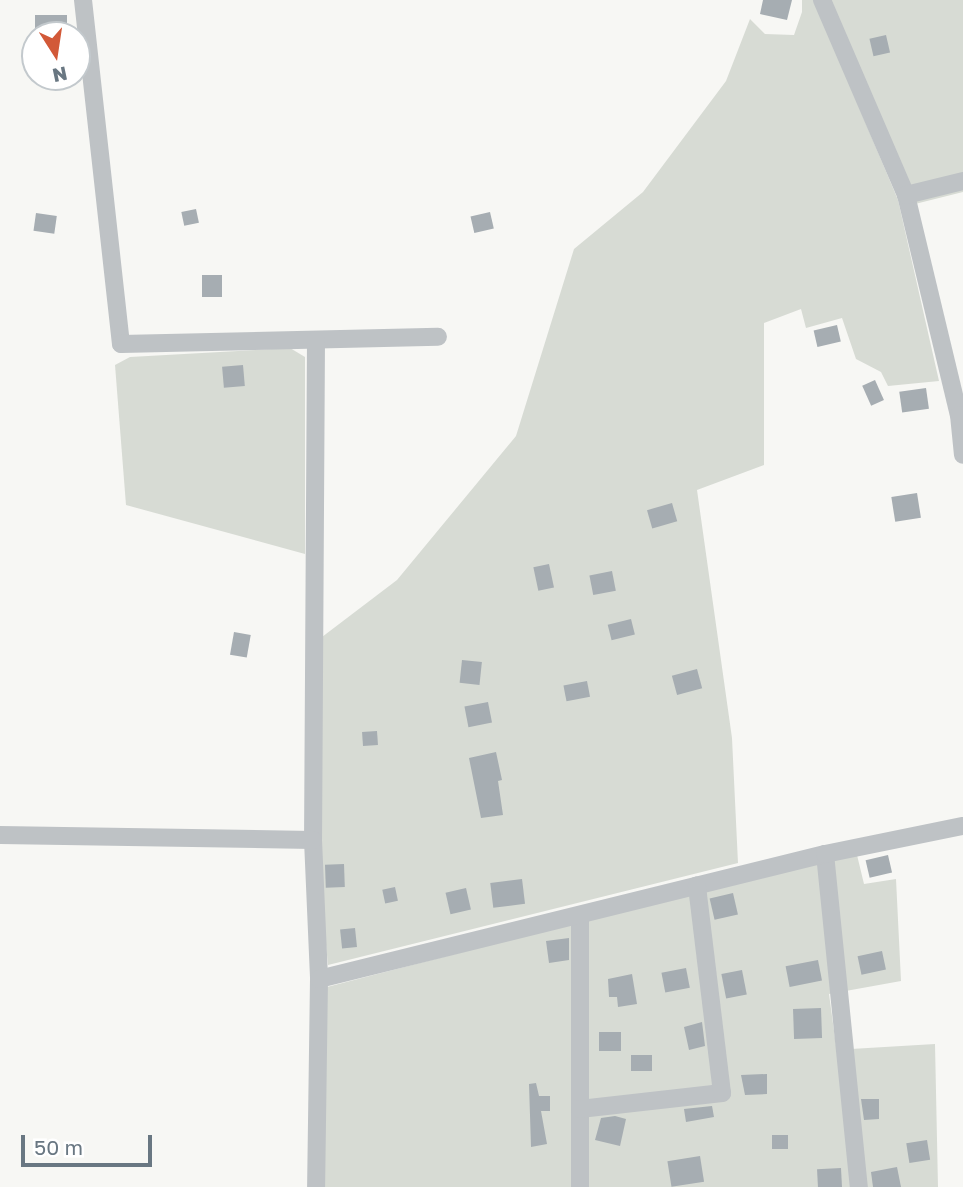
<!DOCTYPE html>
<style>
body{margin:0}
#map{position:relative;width:963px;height:1187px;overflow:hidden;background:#f7f7f4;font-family:"Golos Text",sans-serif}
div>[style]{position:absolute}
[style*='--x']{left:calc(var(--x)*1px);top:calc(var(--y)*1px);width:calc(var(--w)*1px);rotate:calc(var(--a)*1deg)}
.green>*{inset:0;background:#d7dbd4}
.building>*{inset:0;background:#a6adb2;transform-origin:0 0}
.street>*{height:18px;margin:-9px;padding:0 9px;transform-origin:9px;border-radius:9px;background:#bec2c5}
span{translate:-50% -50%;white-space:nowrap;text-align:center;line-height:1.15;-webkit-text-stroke:7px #fff;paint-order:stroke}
.north{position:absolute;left:21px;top:21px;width:70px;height:70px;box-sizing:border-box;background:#fff;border:2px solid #c3c9cd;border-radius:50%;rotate:168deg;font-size:19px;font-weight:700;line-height:28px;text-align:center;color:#697782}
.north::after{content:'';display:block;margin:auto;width:24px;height:32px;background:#d25938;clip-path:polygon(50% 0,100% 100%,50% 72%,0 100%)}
.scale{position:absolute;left:21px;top:1135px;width:131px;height:32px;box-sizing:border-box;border:4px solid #697782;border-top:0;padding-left:9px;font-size:21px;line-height:24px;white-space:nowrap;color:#697782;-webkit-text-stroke:5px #fff;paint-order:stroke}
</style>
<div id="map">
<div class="green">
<div style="clip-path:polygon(802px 0,814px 0,898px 200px,939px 381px,888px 386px,881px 372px,856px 359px,842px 318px,806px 328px,801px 309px,764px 323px,764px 465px,697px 490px,732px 738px,738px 863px,328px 965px,320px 882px,322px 637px,397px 580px,516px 436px,574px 249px,643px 192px,726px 81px,750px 19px,765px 34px,794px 35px,802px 12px)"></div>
<div style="clip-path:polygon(827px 0,963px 0,963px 192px,915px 204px)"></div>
<div style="clip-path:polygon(290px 348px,305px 357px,305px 554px,126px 505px,115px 365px,130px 357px)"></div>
<div style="clip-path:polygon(857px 855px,864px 884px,896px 879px,901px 981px,829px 994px,837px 1053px,851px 1049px,935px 1044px,938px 1187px,322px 1187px,327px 987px,816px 861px)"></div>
</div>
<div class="building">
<div style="clip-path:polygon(763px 0,792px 0,787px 20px,760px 14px)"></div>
<div style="left:35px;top:15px;width:32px;height:18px"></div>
<div style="left:886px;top:35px;width:18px;height:17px;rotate:77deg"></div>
<div style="left:196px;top:209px;width:14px;height:15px;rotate:78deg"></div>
<div style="left:490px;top:212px;width:17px;height:20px;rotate:77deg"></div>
<div style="left:36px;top:213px;width:21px;height:18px;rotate:8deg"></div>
<div style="left:202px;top:275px;width:20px;height:22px"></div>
<div style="left:837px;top:325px;width:17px;height:24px;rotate:77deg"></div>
<div style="left:243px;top:365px;width:21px;height:21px;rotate:85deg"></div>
<div style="left:875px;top:380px;width:22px;height:14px;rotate:66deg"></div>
<div style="left:926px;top:388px;width:21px;height:27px;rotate:82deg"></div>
<div style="left:917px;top:493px;width:25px;height:26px;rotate:81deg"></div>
<div style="left:672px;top:503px;width:19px;height:26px;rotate:74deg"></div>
<div style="left:549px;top:564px;width:24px;height:16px;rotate:78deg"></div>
<div style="left:612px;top:571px;width:20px;height:23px;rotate:79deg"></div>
<div style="left:631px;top:619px;width:16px;height:24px;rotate:76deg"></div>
<div style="left:234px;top:632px;width:17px;height:23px;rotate:10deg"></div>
<div style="left:462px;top:660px;width:20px;height:23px;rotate:6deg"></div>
<div style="left:697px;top:669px;width:20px;height:26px;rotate:75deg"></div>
<div style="left:587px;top:681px;width:16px;height:24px;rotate:79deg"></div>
<div style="left:488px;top:702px;width:21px;height:24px;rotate:79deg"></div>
<div style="left:377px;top:731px;width:14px;height:15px;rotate:86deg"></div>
<div style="clip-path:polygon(496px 752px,502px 780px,498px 781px,503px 815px,481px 818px,469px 758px)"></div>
<div style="left:888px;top:855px;width:18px;height:23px;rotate:77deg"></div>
<div style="left:344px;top:864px;width:23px;height:19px;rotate:88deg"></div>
<div style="left:522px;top:879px;width:25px;height:32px;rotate:83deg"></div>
<div style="left:395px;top:887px;width:14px;height:13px;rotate:78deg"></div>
<div style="left:466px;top:888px;width:22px;height:21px;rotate:77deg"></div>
<div style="left:733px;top:893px;width:22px;height:24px;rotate:77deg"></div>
<div style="left:355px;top:928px;width:19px;height:15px;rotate:84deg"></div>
<div style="clip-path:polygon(569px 938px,569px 960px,549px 963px,546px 941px)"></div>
<div style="left:882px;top:951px;width:19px;height:25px;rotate:78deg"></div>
<div style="left:818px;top:960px;width:21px;height:33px;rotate:79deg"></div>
<div style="left:686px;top:968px;width:20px;height:25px;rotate:79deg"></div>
<div style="left:742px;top:970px;width:25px;height:21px;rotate:79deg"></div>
<div style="clip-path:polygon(632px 974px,637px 1004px,618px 1007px,617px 997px,609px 997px,608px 979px)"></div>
<div style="left:821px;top:1008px;width:30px;height:28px;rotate:88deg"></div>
<div style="clip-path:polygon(702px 1022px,705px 1046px,689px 1050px,684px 1027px)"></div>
<div style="left:621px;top:1032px;width:19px;height:22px;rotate:90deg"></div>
<div style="left:631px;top:1055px;width:21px;height:16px"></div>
<div style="clip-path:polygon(767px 1074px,767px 1094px,745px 1095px,741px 1075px)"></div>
<div style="clip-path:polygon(536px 1083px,539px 1096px,550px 1096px,550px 1111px,541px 1111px,547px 1144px,531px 1147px,529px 1084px)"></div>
<div style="clip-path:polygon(861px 1099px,879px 1099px,879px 1119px,864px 1120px)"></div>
<div style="clip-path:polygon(712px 1106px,714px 1117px,686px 1122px,684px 1109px)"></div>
<div style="clip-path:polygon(615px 1116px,626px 1119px,620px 1146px,595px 1140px,601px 1118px)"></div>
<div style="left:772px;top:1135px;width:16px;height:14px"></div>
<div style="left:927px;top:1140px;width:20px;height:21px;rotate:81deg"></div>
<div style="left:700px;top:1156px;width:26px;height:33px;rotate:81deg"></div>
<div style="clip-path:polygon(897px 1167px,901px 1187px,873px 1187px,871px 1172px)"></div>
<div style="left:841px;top:1168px;width:19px;height:24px;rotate:87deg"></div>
</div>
<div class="street">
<div style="--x:83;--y:0;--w:346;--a:83.7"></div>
<div style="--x:121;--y:344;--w:317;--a:-1.3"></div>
<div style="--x:822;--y:0;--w:212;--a:66.7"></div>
<div style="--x:906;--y:195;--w:226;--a:76.5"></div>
<div style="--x:959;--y:415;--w:40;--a:84.3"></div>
<div style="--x:906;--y:195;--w:59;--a:-13.8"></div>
<div style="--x:316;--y:340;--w:500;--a:90.34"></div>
<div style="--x:313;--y:840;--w:139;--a:87.5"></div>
<div style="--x:319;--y:979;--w:208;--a:90.8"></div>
<div style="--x:0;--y:835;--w:313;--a:0.9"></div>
<div style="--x:825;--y:854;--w:335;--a:84.2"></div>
<div style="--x:580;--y:915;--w:272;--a:90"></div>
<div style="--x:319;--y:979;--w:521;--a:-13.88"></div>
<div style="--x:825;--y:854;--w:141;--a:-11.5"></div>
<div style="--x:580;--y:1109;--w:143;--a:-6.4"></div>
<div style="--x:722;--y:1093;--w:209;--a:-96.9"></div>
</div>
<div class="north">N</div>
<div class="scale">50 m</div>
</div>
